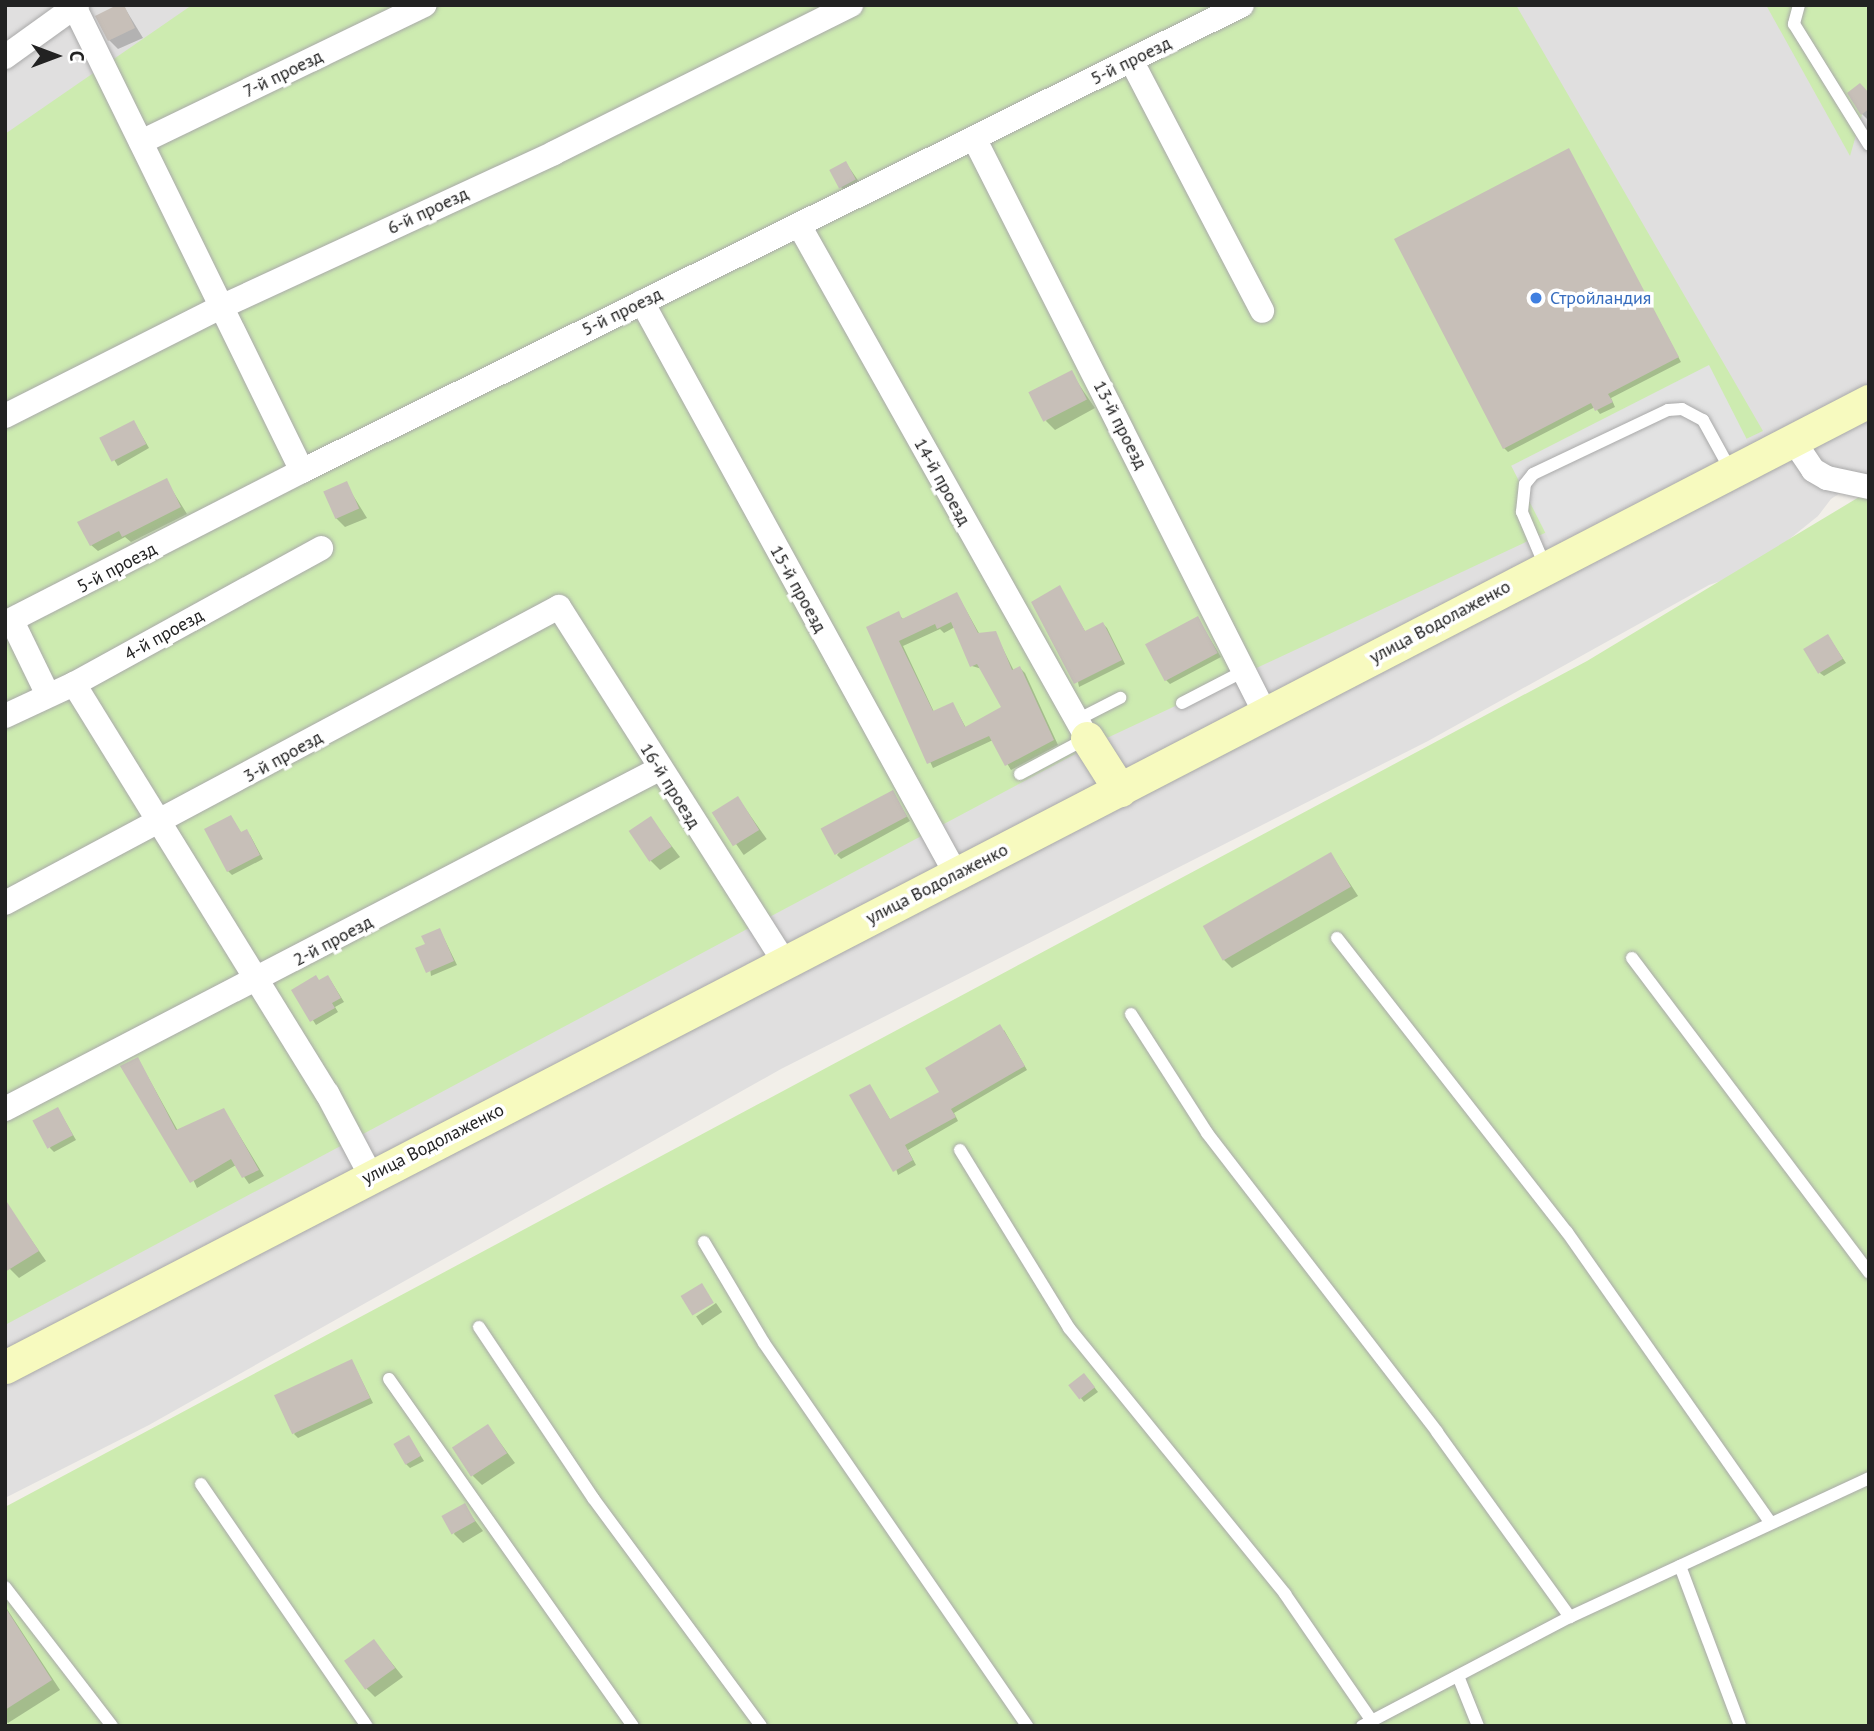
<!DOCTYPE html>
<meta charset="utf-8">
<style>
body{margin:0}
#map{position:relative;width:1874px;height:1731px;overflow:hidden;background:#f2efe9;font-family:"PT Sans",sans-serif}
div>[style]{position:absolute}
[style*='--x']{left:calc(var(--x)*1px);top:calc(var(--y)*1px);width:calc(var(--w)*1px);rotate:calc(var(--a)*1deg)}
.residential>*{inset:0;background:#e0dfdf}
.grass>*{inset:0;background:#cdebb0}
.parking>*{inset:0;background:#e2e2e2;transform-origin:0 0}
.shadow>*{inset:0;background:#0003;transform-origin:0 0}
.building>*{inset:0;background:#c7bfb8;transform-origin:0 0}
.roads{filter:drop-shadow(0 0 2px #a9a9a9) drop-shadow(0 0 2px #a9a9a9)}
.service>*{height:12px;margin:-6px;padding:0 6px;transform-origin:6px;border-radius:6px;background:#fff}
.minor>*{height:24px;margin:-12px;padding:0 12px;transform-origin:12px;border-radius:12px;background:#fff}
.secondary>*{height:33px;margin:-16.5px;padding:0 16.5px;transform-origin:16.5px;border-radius:16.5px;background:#f7fabf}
.dots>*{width:19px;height:19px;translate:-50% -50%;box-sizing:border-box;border:4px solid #fff;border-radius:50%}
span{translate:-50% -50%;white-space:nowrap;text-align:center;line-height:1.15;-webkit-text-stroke:7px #fff;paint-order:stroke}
.street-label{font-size:18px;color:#222}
.shop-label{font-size:18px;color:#366cbe}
.left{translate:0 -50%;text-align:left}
.frame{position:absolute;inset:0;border:7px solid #222;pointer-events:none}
.north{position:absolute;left:21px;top:21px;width:70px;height:70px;-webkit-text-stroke:5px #fff;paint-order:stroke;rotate:90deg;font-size:19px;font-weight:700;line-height:28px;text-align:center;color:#222}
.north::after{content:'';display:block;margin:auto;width:24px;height:32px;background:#222;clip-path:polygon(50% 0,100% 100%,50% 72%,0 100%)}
</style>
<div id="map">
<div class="residential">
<div style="clip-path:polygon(5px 5px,1869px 5px,1869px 483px,1846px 489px,1831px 499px,1818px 516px,1750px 571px,1709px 585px,1428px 741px,781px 1069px,149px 1425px,5px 1498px)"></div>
</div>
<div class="grass">
<div style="clip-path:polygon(192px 5px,1516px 5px,1763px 431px,1092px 745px,5px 1325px,5px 134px)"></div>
<div style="clip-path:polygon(1766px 5px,1869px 5px,1869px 91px,1850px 156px)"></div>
<div style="clip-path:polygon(1869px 491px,1869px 1726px,5px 1726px,5px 1507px,1587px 661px)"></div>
</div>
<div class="parking">
<div style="left:1709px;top:365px;width:86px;height:222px;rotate:63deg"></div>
</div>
<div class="shadow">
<div style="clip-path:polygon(123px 5px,143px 38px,118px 49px,109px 40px)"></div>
<div style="clip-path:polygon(1849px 94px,1869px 94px,1869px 121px,1862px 114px)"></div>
<div style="clip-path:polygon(1569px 150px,1681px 362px,1611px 398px,1615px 407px,1600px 414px,1595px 407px,1508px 452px,1504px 448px)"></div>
<div style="clip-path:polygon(846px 163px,864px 189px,850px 196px,841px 187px)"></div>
<div style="clip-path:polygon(1071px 373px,1095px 408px,1055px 430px,1046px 421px)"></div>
<div style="left:134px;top:422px;width:30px;height:36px;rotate:60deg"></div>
<div style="clip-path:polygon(166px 480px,187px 514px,131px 542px,125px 537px,98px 551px,91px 545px)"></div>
<div style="clip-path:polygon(346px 484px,367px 518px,345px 527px,336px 518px)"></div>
<div style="clip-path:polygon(1060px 588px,1086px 633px,1103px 624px,1107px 628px,1125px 664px,1079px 687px)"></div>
<div style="clip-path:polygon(evenodd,957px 594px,980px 635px,995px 633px,1014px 671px,1020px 668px,1025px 673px,1058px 745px,1011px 770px,993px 740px,933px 768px,868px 628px,898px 614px,903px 619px,957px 594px,955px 627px,972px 666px,982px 669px,1003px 708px,966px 728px,953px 704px,934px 712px,903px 646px,940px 629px,944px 633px,955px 627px)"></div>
<div style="clip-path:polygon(1198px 619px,1221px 657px,1170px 684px,1166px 680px)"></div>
<div style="clip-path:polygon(1828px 636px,1846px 663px,1824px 676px,1820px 673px)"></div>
<div style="clip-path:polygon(892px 792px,910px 821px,841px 859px,837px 855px)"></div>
<div style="left:738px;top:798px;width:50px;height:28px;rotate:55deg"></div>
<div style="clip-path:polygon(231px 817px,242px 834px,250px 835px,263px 859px,232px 875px,228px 871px)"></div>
<div style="clip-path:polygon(651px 819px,680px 857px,660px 870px,651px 861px)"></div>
<div style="clip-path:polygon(1331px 854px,1358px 896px,1232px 968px,1223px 959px)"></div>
<div style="clip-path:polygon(440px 930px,457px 965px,431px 976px,427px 945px)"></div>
<div style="clip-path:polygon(331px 981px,344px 1002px,335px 1007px,338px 1012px,316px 1025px,294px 990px)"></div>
<div style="clip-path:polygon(1004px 1030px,1027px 1070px,954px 1113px,958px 1121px,908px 1150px,916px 1165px,898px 1175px,870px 1086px,891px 1121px,941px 1092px)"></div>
<div style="clip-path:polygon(138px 1059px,178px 1131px,224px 1110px,264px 1176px,249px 1184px,236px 1165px,197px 1188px)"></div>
<div style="clip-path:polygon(58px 1109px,76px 1140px,54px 1152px,50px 1148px)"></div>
<div style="clip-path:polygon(12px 1212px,46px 1261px,19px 1278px,10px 1269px)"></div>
<div style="left:716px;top:1303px;width:11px;height:24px;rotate:56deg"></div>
<div style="clip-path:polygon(352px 1361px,373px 1403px,298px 1438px,294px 1434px)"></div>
<div style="clip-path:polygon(1088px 1379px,1098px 1392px,1084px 1402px,1071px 1385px)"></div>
<div style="clip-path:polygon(488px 1426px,515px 1463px,482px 1485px,473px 1476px)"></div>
<div style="clip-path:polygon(409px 1437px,424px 1461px,410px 1468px,406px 1464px)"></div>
<div style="clip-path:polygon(464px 1506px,483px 1531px,463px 1543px,454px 1534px)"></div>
<div style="clip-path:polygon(5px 1606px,60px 1690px,8px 1723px,5px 1721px)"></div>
<div style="clip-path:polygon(374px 1641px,403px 1677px,375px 1697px,366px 1688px)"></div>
</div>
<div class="building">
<div style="clip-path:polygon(117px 5px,124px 5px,135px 28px,108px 41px,95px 16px)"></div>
<div style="clip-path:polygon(1860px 83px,1869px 93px,1869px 109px,1861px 115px,1847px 93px)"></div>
<div style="clip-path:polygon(1569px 148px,1679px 357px,1608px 394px,1613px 402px,1595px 411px,1591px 403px,1503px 449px,1394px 239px)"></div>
<div style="left:846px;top:161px;width:21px;height:19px;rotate:62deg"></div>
<div style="left:1072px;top:370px;width:33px;height:49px;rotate:63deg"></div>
<div style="left:134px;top:420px;width:27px;height:39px;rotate:63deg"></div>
<div style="clip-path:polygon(167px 478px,181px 507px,122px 537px,119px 531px,90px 546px,77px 522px)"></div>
<div style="left:347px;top:481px;width:30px;height:26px;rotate:66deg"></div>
<div style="clip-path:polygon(1060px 585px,1085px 631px,1103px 622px,1122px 660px,1074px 684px,1031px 602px)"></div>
<div style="clip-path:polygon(evenodd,957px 592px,978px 633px,996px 631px,1012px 670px,1020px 666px,1054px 740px,1005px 766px,989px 736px,927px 764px,866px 627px,899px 611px,902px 619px,957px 592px,951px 622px,970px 667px,977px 664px,1001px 707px,965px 727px,953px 702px,933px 711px,899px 641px,935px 624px,937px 629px,951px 622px)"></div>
<div style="left:1198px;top:616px;width:42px;height:60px;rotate:62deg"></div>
<div style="left:1828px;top:634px;width:29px;height:29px;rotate:59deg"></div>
<div style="left:893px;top:790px;width:30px;height:82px;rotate:62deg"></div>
<div style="left:738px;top:796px;width:40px;height:31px;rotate:58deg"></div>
<div style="clip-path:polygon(231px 815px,241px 832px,247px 829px,260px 855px,227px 872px,204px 829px)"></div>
<div style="left:651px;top:816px;width:37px;height:27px;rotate:56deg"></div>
<div style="left:1331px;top:852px;width:40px;height:148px;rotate:60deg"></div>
<div style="clip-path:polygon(440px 928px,454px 961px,426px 973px,415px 948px,425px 944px,421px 936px)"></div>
<div style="clip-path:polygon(316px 975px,319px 980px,328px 975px,341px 998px,332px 1003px,335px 1008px,310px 1022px,291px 990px)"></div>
<div style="clip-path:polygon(1000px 1024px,1025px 1066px,951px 1109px,956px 1117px,905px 1145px,913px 1160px,893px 1172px,849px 1095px,870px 1084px,890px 1119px,939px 1092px,925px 1068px)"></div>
<div style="clip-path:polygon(138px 1057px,176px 1130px,224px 1108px,259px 1170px,242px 1178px,231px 1159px,190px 1183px,120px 1066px)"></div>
<div style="left:58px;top:1107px;width:32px;height:29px;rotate:62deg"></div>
<div style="clip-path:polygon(5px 1199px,39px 1251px,5px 1272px)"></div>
<div style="left:702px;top:1283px;width:23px;height:25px;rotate:59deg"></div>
<div style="left:352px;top:1359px;width:43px;height:86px;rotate:65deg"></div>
<div style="left:1084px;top:1373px;width:18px;height:20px;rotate:52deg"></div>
<div style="left:488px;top:1424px;width:35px;height:43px;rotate:57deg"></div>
<div style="left:409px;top:1435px;width:24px;height:18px;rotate:60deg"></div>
<div style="left:465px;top:1503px;width:21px;height:27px;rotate:61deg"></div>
<div style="clip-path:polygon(5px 1607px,52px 1680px,5px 1710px)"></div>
<div style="left:374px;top:1639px;width:36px;height:37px;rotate:54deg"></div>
</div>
<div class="roads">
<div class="service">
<div style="--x:1799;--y:5;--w:20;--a:105"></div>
<div style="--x:1794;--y:24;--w:142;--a:58.2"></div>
<div style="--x:1545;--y:566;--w:59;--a:-113.1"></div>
<div style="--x:1522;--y:512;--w:28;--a:-84"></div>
<div style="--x:1525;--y:484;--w:13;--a:-51"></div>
<div style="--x:1533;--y:474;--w:149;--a:-25.4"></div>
<div style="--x:1668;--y:410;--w:14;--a:-4"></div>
<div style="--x:1682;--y:409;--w:24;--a:28"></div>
<div style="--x:1703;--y:420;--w:58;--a:61.2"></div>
<div style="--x:1182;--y:703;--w:70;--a:-27.3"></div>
<div style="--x:1075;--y:721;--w:51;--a:-27.1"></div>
<div style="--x:1020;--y:774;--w:76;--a:-28.2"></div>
<div style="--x:1337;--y:938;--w:373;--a:52"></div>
<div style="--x:1567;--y:1232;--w:355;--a:55"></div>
<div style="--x:1632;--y:958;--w:394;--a:53"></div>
<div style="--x:1131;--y:1014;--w:141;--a:57.4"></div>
<div style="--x:1207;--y:1133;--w:377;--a:52.4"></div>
<div style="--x:1437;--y:1432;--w:228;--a:54.3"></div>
<div style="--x:960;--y:1150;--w:209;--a:58.5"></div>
<div style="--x:1069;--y:1328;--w:343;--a:50.9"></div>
<div style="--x:1285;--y:1594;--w:154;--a:55.6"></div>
<div style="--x:704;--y:1242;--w:117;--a:59.3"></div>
<div style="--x:764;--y:1343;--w:465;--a:55.5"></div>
<div style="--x:479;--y:1327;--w:206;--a:56.3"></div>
<div style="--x:593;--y:1498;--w:283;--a:53.6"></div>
<div style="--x:389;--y:1379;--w:424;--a:54.9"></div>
<div style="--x:201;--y:1484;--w:293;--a:55.6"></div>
<div style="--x:1680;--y:1566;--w:171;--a:69.4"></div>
<div style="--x:5;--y:1587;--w:175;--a:52.4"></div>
<div style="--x:1458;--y:1676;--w:54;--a:68.2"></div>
<div style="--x:1362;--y:1726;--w:235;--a:-27.7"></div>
<div style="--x:1570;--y:1617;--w:330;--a:-24.9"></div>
</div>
<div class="minor">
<div style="--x:74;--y:6;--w:518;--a:63.88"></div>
<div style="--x:5;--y:57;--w:89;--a:-35.8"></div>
<div style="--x:1131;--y:60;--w:283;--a:62.4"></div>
<div style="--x:974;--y:138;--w:644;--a:63.16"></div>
<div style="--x:141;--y:142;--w:315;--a:-25.8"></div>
<div style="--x:799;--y:225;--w:588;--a:60.69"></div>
<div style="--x:642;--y:302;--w:653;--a:61.24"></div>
<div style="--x:5;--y:416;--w:242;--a:-26.8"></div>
<div style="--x:221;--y:307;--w:367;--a:-24.8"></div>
<div style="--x:554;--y:153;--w:332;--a:-26.5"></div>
<div style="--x:1793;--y:440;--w:36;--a:56"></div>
<div style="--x:1813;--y:470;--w:16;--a:30"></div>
<div style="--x:1827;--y:478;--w:43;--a:12.1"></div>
<div style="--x:5;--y:623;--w:334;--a:-27.1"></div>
<div style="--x:302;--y:471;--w:1049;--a:-26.37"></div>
<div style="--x:13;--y:623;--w:80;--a:64.1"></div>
<div style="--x:74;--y:684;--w:481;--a:58.3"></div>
<div style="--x:327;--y:1093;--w:94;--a:62.1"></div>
<div style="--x:5;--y:716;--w:76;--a:-24.9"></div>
<div style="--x:74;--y:684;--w:282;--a:-28.8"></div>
<div style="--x:5;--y:903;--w:628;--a:-28.12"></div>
<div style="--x:559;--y:607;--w:422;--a:57.6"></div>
<div style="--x:5;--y:1109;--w:737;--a:-27.47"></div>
</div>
<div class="secondary">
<div style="--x:1087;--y:738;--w:62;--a:57.6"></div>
<div style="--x:5;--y:1367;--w:2099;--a:-27.4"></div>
</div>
</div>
<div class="dots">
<div style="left:1536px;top:298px;background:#3f7fe0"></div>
</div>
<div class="street-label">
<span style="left:1131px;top:61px;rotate:-26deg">5-й проезд</span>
<span style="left:283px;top:74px;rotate:-26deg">7-й проезд</span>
<span style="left:428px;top:211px;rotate:-25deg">6-й проезд</span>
<span style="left:622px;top:312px;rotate:-26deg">5-й проезд</span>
<span style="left:1120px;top:425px;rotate:63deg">13-й проезд</span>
<span style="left:942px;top:482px;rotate:61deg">14-й проезд</span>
<span style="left:117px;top:568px;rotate:-28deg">5-й проезд</span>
<span style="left:798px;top:589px;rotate:61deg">15-й проезд</span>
<span style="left:1440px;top:622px;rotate:-28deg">улица Водолаженко</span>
<span style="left:164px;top:635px;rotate:-29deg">4-й проезд</span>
<span style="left:283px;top:757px;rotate:-29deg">3-й проезд</span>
<span style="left:670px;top:786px;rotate:58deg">16-й проезд</span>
<span style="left:937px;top:884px;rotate:-27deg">улица Водолаженко</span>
<span style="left:333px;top:941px;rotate:-28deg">2-й проезд</span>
<span style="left:433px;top:1144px;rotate:-27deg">улица Водолаженко</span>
</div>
<div class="shop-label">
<span class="left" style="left:1550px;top:298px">Стройландия</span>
</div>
<div class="frame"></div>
<div class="north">С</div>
</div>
